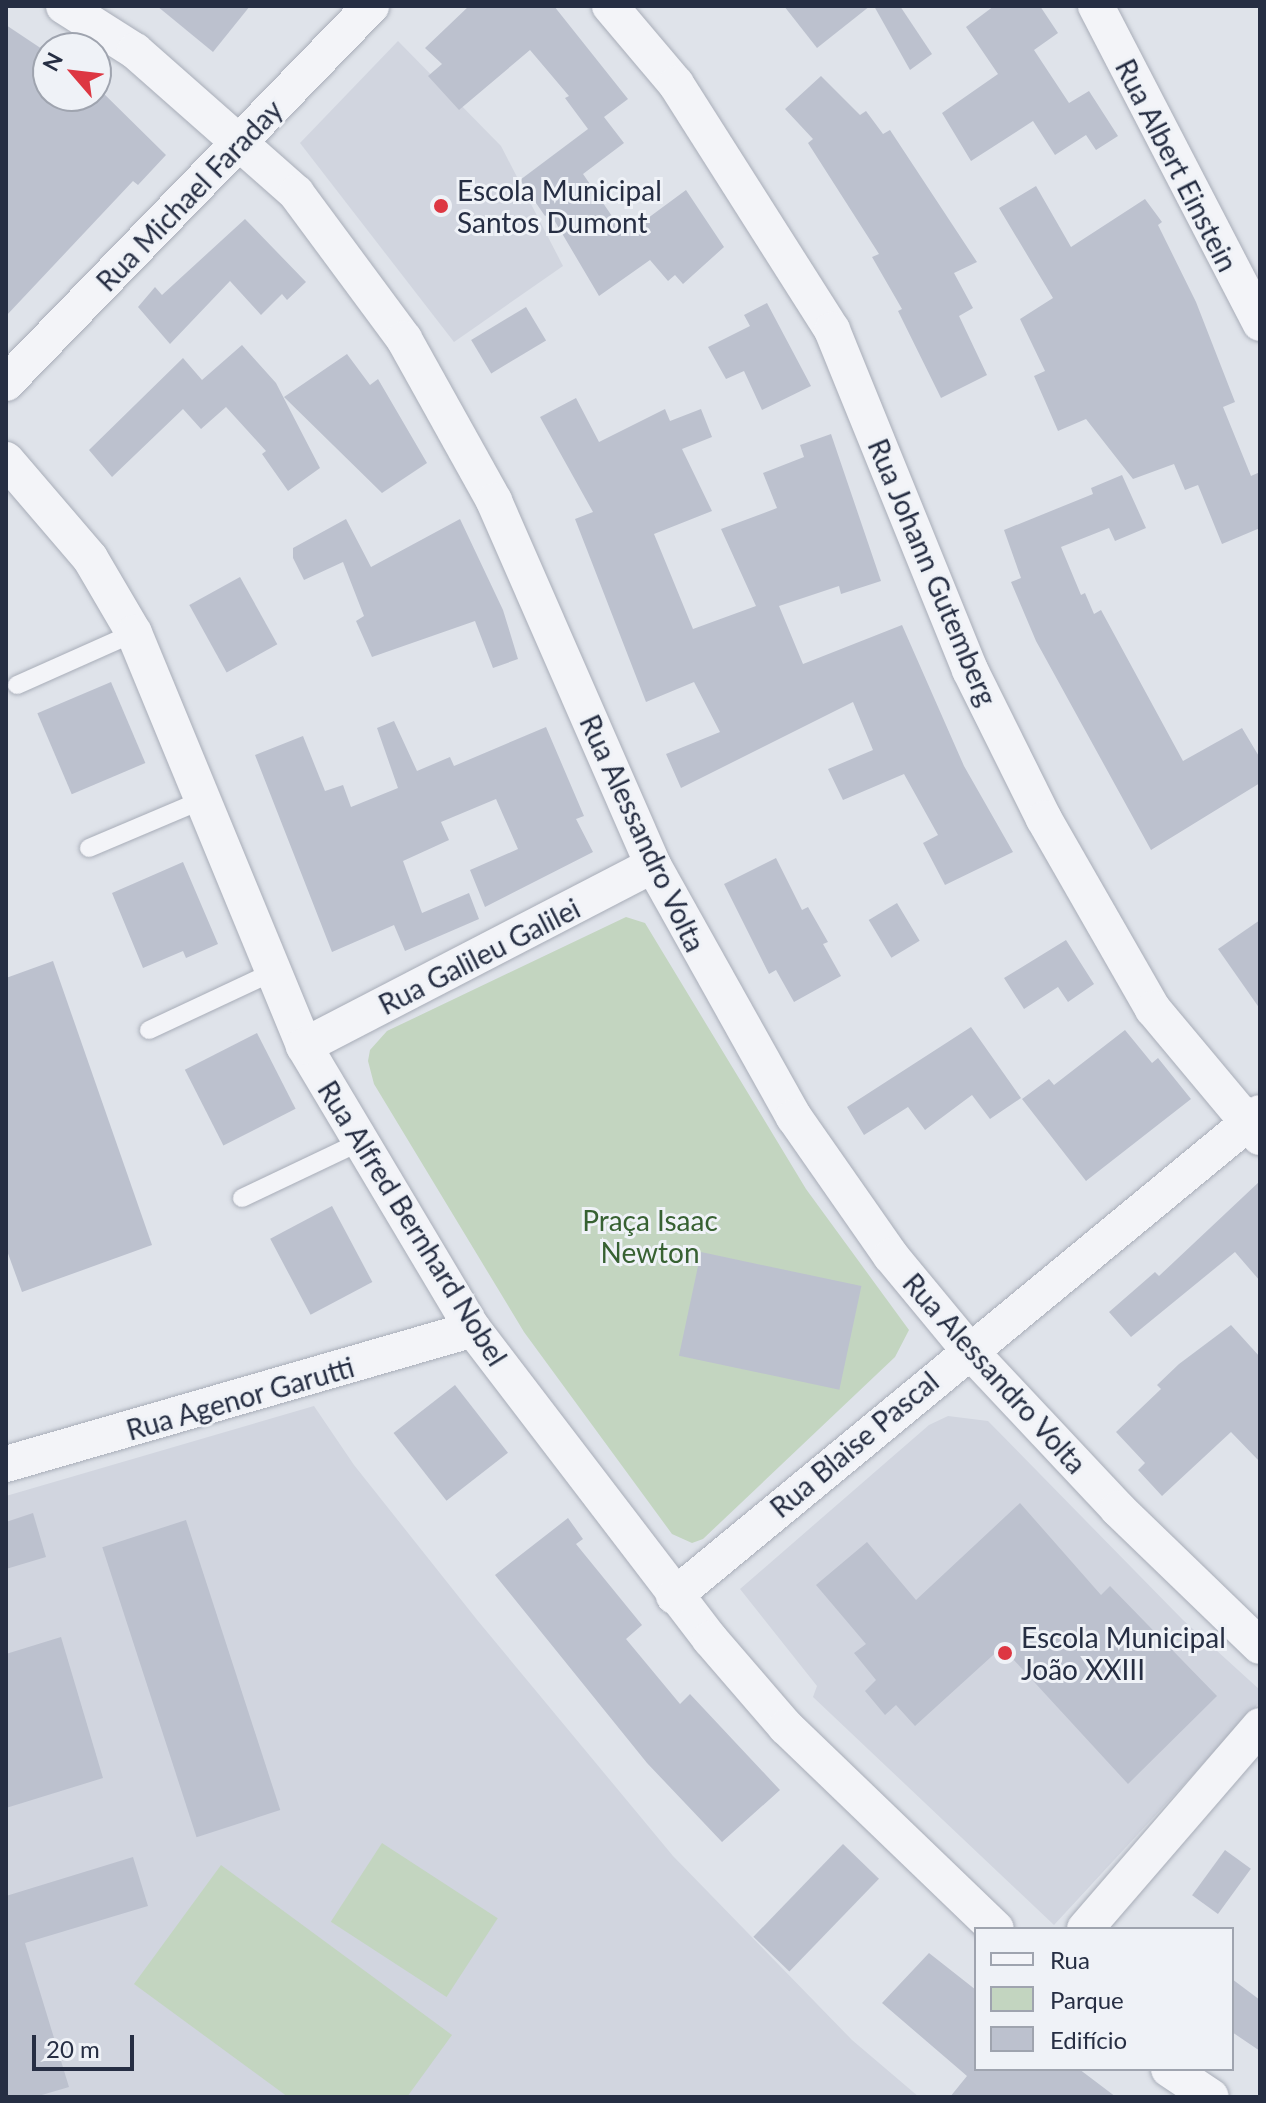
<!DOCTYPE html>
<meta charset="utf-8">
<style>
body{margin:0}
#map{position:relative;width:1266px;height:2103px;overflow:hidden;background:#dfe3ea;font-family:Lato,sans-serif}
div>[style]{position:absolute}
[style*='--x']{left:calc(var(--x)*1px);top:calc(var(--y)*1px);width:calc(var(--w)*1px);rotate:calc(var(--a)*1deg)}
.built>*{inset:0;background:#d1d5df}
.green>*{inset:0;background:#c3d5c0;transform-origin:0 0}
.building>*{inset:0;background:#bcc1ce;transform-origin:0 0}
.roads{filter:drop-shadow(0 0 2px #a8adb8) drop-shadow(0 0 2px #a8adb8)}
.lane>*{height:18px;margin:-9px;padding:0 9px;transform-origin:9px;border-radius:9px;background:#f3f4f8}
.street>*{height:36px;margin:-18px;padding:0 18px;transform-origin:18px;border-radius:18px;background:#f3f4f8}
.dots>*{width:22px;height:22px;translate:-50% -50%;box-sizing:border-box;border:4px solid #eff2f7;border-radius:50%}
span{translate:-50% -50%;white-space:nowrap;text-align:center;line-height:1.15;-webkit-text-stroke:6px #eff2f7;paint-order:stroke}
.street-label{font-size:28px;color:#262e43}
.poi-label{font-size:28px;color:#262e43}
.left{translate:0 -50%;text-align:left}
.park-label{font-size:28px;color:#376132}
.frame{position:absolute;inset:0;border:8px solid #262e43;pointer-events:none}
.legend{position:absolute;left:974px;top:1927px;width:260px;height:144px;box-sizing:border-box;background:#eff2f7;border:2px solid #9fa4af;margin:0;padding:10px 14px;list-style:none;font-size:24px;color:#262e43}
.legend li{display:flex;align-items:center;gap:16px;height:40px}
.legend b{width:40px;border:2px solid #9fa4af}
.north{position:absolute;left:32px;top:32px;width:80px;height:80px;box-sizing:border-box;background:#eff2f7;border:2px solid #9fa4af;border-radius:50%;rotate:298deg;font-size:22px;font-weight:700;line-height:32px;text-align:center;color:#262e43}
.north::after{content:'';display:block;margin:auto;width:28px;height:36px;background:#dd3742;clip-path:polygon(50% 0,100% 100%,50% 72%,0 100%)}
.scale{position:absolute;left:32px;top:2035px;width:102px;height:36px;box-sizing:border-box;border:4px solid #262e43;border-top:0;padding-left:10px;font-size:24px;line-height:28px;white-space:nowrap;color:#262e43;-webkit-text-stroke:6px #eff2f7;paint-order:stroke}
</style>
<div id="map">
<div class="built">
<div style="clip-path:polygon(398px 41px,501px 146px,563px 266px,454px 342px,300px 143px)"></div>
<div style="clip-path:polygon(314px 1406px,354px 1465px,478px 1621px,673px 1856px,852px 2040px,919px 2097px,6px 2097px,6px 1496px)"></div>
<div style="clip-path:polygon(948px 1416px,988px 1421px,1183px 1620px,1260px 1690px,1260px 1702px,1054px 1925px,813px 1697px,817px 1686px,740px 1589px,929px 1425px)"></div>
</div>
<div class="green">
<div style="clip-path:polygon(626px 917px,645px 923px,806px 1189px,909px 1330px,895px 1357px,703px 1539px,692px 1543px,672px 1534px,524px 1332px,374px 1084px,368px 1061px,370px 1050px,387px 1031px)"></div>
<div style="left:382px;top:1843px;width:138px;height:94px;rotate:33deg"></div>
<div style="clip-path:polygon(221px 1865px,452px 2035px,407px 2097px,288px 2097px,134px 1984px)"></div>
</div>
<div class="building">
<div style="clip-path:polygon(157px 6px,250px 6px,213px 52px)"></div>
<div style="clip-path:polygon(469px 6px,554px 6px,628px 99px,604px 117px,624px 143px,583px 174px,625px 235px,686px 190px,724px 247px,683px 284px,675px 275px,668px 281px,650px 260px,599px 296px,550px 213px,545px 216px,520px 180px,588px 129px,565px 98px,569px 96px,530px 50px,459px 110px,428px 76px,442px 64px,425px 48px)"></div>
<div style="clip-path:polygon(784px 6px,870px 6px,817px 48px)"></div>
<div style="clip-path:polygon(874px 6px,900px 6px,932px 54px,910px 70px)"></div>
<div style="clip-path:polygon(994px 6px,1040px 6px,1058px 33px,1034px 50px,1069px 103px,1089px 91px,1118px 136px,1096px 150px,1086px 135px,1055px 155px,1033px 121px,971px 161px,942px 113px,998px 74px,966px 27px)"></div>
<div style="clip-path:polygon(6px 25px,48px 53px,48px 96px,96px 96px,96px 86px,166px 155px,138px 185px,133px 181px,6px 316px)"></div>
<div style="clip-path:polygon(821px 76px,860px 115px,866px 111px,883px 134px,890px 130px,977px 262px,954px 273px,973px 308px,959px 316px,987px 375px,941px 398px,898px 311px,902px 309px,872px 257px,879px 254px,808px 143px,813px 139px,785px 109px)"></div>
<div style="clip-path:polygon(1036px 186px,1071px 247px,1145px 199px,1162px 222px,1158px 225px,1196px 302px,1235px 402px,1223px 407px,1251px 476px,1260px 472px,1260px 528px,1222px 544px,1198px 485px,1185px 490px,1174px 464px,1133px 479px,1086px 419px,1058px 431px,1034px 376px,1045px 371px,1020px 319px,1053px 298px,999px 208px)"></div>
<div style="clip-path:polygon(245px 219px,306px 282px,287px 300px,282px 294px,261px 315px,230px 281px,170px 344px,138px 307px,155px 287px,162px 295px)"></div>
<div style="clip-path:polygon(767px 303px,811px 386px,762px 410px,744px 371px,726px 379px,708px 347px,750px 326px,744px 315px)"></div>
<div style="left:526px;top:307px;width:39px;height:64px;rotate:59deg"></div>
<div style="clip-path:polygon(242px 345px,276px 383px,320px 468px,288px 491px,262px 454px,266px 451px,226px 407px,201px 429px,183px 409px,112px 477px,89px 450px,183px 358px,202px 380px)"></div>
<div style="clip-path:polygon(347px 354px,370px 385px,378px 379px,427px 463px,382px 493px,284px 397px)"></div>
<div style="clip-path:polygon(576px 398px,599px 442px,665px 409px,670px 421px,701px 409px,712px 437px,682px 449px,712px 511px,654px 534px,693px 629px,756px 606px,721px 529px,777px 508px,763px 473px,804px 457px,800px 445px,831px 434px,881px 581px,841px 594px,839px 586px,779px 606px,803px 664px,902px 625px,964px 766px,1013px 852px,945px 885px,923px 843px,938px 835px,904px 774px,843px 800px,828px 769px,873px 750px,853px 702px,681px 788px,666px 754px,720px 732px,694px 682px,646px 702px,575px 519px,593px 512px,540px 417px)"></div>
<div style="clip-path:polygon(1122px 475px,1146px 528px,1115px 541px,1109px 528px,1061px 547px,1081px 595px,1085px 593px,1094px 614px,1101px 610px,1183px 761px,1242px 728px,1260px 758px,1260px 783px,1151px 850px,1036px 641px,1011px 582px,1021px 578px,1004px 530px,1093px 494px,1091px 488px)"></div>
<div style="clip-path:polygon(346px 519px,371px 567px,460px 519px,503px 610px,518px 659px,493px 668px,475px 621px,372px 657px,356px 621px,364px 616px,343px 562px,304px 580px,293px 558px,293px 548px)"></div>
<div style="left:240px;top:577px;width:77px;height:58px;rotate:61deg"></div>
<div style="left:111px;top:682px;width:88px;height:80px;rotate:67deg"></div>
<div style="clip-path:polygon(394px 721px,417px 771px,450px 757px,454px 766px,546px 727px,584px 816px,576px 819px,593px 852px,485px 907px,470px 870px,518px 849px,496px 799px,441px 822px,449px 840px,403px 861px,422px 913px,469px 893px,479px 919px,405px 951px,394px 925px,332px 952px,255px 755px,303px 736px,325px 791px,343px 785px,351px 807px,398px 788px,377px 728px)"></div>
<div style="clip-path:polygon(776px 858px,802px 910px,808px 907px,828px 942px,823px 944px,841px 976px,794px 1002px,776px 970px,769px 974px,724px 884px)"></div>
<div style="clip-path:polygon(183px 862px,218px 944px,186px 958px,183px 951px,143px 968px,112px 893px)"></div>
<div style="left:897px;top:903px;width:44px;height:33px;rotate:59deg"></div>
<div style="clip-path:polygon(1260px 920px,1260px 1009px,1218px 949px)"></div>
<div style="clip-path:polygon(1066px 940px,1094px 984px,1068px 1002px,1058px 987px,1024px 1009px,1004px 978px)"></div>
<div style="clip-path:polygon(53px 961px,152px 1245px,22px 1292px,6px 1248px,6px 978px)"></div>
<div style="clip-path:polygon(971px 1027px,1021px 1098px,990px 1119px,972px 1095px,925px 1130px,908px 1107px,864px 1135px,847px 1107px)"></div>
<div style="clip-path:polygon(1125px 1030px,1152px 1063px,1158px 1058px,1191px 1099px,1086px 1181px,1022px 1099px,1049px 1079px,1054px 1085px)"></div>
<div style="left:257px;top:1033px;width:85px;height:81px;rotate:63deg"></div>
<div style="clip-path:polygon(1260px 1181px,1260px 1281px,1235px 1252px,1131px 1337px,1109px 1312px,1155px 1272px,1159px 1276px)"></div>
<div style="left:332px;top:1206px;width:86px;height:70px;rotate:62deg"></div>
<div style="left:701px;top:1252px;width:164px;height:106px;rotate:12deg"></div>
<div style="clip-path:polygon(1231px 1325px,1260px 1357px,1260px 1462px,1231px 1432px,1162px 1496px,1138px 1470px,1145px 1463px,1116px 1432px,1161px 1389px,1157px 1385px,1179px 1364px)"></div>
<div style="left:455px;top:1385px;width:86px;height:78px;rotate:52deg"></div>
<div style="clip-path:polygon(1020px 1503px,1101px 1595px,1110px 1586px,1217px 1696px,1128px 1784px,1002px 1647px,915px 1726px,896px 1705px,885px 1715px,865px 1691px,876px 1680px,854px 1653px,866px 1644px,816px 1585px,867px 1542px,916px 1600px)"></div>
<div style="clip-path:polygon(33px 1513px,46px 1557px,6px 1569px,6px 1522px)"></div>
<div style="clip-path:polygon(568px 1518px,583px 1539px,576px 1544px,642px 1625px,626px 1639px,680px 1704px,690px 1694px,780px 1790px,722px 1842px,647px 1763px,495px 1575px)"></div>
<div style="left:186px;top:1520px;width:305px;height:88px;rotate:72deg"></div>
<div style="clip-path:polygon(61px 1637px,103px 1778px,6px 1808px,6px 1654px)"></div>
<div style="left:843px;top:1844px;width:50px;height:129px;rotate:44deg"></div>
<div style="left:1225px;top:1850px;width:32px;height:56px;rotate:36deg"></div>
<div style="clip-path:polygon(133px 1857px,148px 1906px,25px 1943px,69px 2087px,35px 2097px,6px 2097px,6px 1896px)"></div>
<div style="clip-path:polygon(929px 1953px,976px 1990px,976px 2069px,1079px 2069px,1116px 2097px,950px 2097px,967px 2076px,882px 2003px)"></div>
<div style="clip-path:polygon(1232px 1979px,1260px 2000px,1260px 2051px,1232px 2032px)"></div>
</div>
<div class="roads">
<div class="lane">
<div style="--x:17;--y:685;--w:128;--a:-24"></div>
<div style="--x:89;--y:848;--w:123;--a:-23"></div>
<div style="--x:149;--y:1030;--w:137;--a:-25.1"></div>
<div style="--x:242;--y:1198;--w:131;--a:-25.4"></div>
</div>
<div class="street">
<div style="--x:64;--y:6;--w:84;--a:32.4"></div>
<div style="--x:135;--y:51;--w:215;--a:41.4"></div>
<div style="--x:296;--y:193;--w:182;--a:53.5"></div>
<div style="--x:404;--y:339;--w:185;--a:60.9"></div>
<div style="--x:494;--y:501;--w:397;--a:66.4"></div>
<div style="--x:653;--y:865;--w:289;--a:60.8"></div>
<div style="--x:794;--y:1117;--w:169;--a:55.1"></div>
<div style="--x:891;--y:1256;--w:121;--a:50.4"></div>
<div style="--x:968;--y:1349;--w:219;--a:46.8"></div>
<div style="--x:1118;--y:1509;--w:197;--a:44"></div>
<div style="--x:610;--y:6;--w:102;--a:49.8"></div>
<div style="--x:676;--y:84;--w:291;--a:57.6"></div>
<div style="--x:832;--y:330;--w:367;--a:67.9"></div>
<div style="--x:970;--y:670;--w:166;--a:63.6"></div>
<div style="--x:1044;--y:819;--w:219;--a:60.2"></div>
<div style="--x:1153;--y:1009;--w:167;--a:50.1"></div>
<div style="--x:1096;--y:6;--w:357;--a:62.6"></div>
<div style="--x:6;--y:383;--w:525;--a:-45.93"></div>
<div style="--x:6;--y:460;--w:129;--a:49.4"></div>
<div style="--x:90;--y:558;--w:87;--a:59.6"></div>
<div style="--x:134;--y:633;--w:447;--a:67.6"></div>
<div style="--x:304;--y:1046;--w:330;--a:59.2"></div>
<div style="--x:473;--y:1329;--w:390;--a:52.6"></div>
<div style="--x:710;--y:1639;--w:116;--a:49.2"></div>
<div style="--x:786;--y:1727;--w:291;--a:43.9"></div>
<div style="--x:304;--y:1046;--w:393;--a:-27.4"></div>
<div style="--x:6;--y:1464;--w:486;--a:-16.1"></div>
<div style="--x:674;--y:1596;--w:759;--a:-39.5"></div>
<div style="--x:1085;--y:1929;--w:268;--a:-49.2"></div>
<div style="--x:1169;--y:2069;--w:50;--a:33.7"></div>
</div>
</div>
<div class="dots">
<div style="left:441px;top:206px;background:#dd3742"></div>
<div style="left:1005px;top:1653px;background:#dd3742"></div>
</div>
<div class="street-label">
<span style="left:1177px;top:165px;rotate:63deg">Rua Albert Einstein</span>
<span style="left:189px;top:195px;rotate:-46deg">Rua Michael Faraday</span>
<span style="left:933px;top:572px;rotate:67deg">Rua Johann Gutemberg</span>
<span style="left:643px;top:833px;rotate:65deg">Rua Alessandro Volta</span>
<span style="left:479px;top:956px;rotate:-27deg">Rua Galileu Galilei</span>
<span style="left:413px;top:1223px;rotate:58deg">Rua Alfred Bernhard Nobel</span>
<span style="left:995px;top:1373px;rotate:48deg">Rua Alessandro Volta</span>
<span style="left:240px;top:1398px;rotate:-16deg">Rua Agenor Garutti</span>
<span style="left:854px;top:1444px;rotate:-40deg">Rua Blaise Pascal</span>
</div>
<div class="poi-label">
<span class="left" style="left:457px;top:206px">Escola Municipal<br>Santos Dumont</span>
<span class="left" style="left:1021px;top:1653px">Escola Municipal<br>João XXIII</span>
</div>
<div class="park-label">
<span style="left:650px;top:1236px">Praça Isaac<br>Newton</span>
</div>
<div class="frame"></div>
<ul class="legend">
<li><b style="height:10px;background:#f3f4f8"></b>Rua</li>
<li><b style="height:22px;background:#c3d5c0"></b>Parque</li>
<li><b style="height:22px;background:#bcc1ce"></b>Edifício</li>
</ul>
<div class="north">N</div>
<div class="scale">20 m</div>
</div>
